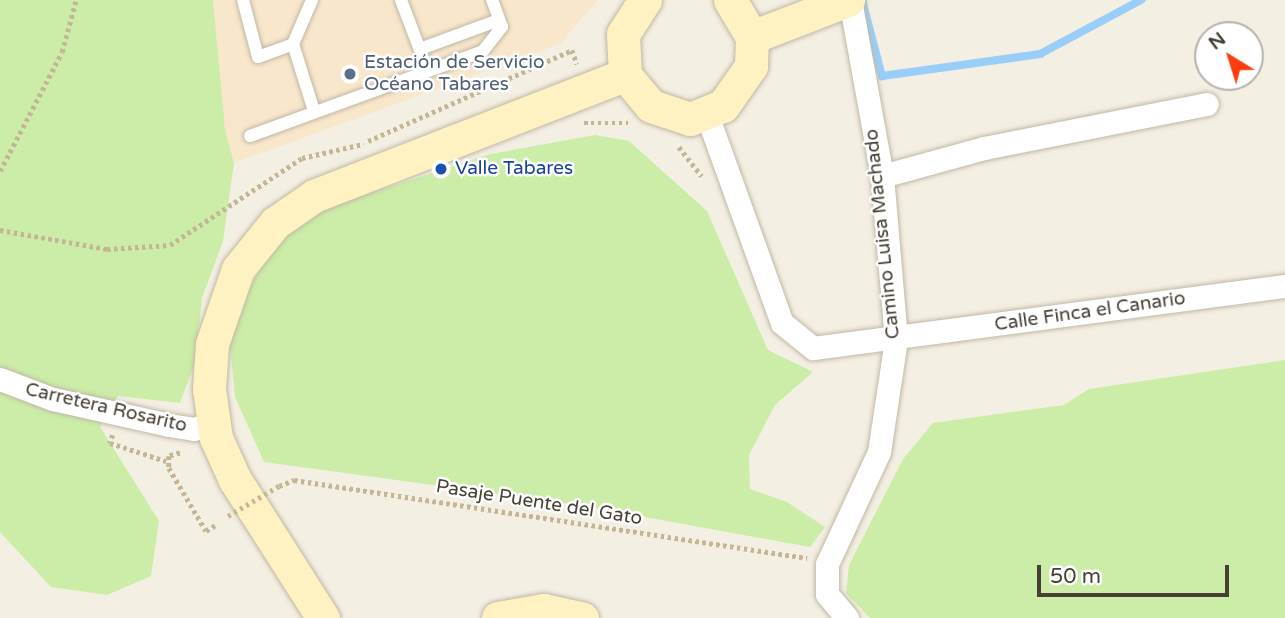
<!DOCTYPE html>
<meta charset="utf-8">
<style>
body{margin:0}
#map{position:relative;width:1285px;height:618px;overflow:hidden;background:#f4efe3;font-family:"Varela Round",sans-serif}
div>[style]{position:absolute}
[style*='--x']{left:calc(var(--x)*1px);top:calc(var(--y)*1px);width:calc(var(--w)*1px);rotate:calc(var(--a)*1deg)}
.commercial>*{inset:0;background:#f9e7cc}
.green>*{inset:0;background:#cbeda7}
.stream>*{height:8px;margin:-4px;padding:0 4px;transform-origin:4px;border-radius:4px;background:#98cef8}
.path>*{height:4.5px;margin-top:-2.25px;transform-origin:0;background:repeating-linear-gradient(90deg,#c4b595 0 3.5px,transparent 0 7px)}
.roads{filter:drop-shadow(0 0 2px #c0b8a5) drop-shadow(0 0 2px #c0b8a5)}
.service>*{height:12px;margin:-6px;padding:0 6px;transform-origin:6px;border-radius:6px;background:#fff}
.minor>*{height:23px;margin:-11.5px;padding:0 11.5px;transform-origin:11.5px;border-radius:11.5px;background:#fff}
.secondary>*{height:33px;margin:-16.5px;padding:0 16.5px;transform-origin:16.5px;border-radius:16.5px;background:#fff2c2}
.path-bridge>*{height:4.5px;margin-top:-2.25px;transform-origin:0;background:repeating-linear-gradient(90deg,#c4b595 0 3.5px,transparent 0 7px)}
.dots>*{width:19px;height:19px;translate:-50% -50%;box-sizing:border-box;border:4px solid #fff;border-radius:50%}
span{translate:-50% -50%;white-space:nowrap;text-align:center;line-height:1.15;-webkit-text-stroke:5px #fff;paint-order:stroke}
.service-label{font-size:19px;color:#4e5e75}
.left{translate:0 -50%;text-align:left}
.transit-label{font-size:19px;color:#164399}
.street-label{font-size:19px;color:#463f33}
.north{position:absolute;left:1194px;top:21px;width:70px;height:70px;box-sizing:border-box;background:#fff;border:2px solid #b5b2ad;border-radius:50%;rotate:322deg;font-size:19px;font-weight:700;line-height:28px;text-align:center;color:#463f33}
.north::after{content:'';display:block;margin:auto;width:24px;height:32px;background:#ff3c0f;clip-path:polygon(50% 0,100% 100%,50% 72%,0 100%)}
.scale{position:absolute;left:1037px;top:565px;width:192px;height:32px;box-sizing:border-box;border:4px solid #463f33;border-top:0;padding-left:9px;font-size:21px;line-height:24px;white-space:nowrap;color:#463f33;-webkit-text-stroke:5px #fff;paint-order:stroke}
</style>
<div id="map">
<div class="commercial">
<div style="clip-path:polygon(213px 0,598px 0,560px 44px,234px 163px,224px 127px)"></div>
</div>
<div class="green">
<div style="clip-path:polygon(0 0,213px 0,225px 130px,234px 163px,223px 241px,202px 298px,195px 363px,180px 403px,118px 396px,100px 427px,159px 521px,151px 576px,107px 595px,51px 587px,0 532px)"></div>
<div style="clip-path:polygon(595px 135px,629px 141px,707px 211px,768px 350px,813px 372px,775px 405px,749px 455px,750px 489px,787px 502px,825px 527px,810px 547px,579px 505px,264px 462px,235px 397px,228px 324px,283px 231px,325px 208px,490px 154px)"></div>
<div style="clip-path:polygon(1285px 360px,1285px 618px,870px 618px,846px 593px,849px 565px,903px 459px,933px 423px,1064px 405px,1089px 389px)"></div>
</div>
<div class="stream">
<div style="--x:862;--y:0;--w:79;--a:75.3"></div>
<div style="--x:882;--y:76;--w:160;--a:-7.9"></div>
<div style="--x:1040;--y:54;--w:115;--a:-28.1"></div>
</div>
<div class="path">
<div style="--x:584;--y:123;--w:44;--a:0"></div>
<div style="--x:368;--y:141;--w:223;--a:-24"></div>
<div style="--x:572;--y:50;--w:15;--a:70"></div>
<div style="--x:679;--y:147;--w:37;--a:52"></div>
<div style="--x:0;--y:171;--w:134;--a:-62.5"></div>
<div style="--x:62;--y:52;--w:54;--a:-74.9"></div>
<div style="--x:0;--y:230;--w:109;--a:10.1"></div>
<div style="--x:107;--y:249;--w:63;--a:-3.6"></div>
<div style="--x:170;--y:245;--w:158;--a:-33.4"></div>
<div style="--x:302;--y:158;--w:63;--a:-12.9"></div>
<div style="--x:113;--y:435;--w:9;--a:111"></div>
<div style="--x:110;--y:443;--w:59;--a:17.8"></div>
<div style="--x:180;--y:453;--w:11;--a:165"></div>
<div style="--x:169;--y:456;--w:12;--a:90"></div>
<div style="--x:169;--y:468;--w:73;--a:59.6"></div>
<div style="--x:206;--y:531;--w:13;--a:-32"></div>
<div style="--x:279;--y:486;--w:16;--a:-22"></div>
<div style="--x:294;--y:480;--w:519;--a:8.65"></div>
</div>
<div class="roads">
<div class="service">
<div style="--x:243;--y:0;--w:59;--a:75.3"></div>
<div style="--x:258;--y:57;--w:37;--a:-20"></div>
<div style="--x:312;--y:0;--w:48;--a:113.4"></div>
<div style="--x:293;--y:44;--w:70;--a:72.6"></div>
<div style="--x:401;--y:0;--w:76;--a:69.2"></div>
<div style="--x:420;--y:49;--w:84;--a:-20.2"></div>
<div style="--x:250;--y:136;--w:248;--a:-20"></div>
<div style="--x:483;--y:51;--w:31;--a:-52"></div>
<div style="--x:502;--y:27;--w:29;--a:-110"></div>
</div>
<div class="minor">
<div style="--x:707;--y:115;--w:221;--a:70.2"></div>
<div style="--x:782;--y:323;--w:40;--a:39"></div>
<div style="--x:813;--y:348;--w:476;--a:-7.5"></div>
<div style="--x:882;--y:176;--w:106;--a:-15.4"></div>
<div style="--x:984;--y:148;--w:227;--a:-11.2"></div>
<div style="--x:0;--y:379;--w:57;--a:20.7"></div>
<div style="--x:53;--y:399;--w:119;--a:12.6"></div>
<div style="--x:169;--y:425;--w:25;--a:9"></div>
<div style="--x:194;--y:429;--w:20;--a:-20"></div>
<div style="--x:847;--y:618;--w:31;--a:-130"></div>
<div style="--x:827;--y:594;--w:30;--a:-90"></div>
<div style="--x:827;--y:564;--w:123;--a:-65.1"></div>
<div style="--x:879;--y:452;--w:114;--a:-81.4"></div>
<div style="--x:896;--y:339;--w:164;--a:-94.9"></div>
<div style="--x:882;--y:176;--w:179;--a:-100.3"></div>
</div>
<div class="secondary">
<div style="--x:645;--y:0;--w:40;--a:122.9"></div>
<div style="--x:623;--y:34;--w:41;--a:87.2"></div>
<div style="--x:625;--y:75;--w:40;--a:50"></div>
<div style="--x:651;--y:106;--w:41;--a:18.4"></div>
<div style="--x:690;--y:119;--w:35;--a:-22"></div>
<div style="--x:723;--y:106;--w:49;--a:-55"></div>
<div style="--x:751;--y:66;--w:29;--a:-88"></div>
<div style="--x:752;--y:37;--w:43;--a:-120.7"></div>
<div style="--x:752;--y:37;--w:103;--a:-21.1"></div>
<div style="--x:323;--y:618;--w:164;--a:-122.5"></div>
<div style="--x:235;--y:480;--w:46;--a:-114.3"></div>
<div style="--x:216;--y:438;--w:49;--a:-98.1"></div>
<div style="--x:209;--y:389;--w:45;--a:-86.2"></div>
<div style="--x:212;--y:344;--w:79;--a:-70.9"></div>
<div style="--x:238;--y:269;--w:59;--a:-51.2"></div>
<div style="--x:275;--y:223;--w:47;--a:-34.7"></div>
<div style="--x:314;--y:196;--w:334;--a:-21.3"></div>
<div style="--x:498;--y:618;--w:46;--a:-10.1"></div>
<div style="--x:543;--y:610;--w:40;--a:12"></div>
</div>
</div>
<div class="path-bridge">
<div style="--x:228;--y:516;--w:59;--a:-30.5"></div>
</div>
<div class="dots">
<div style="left:350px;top:74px;background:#5c6f8a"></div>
<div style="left:441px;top:169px;background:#1a4fb4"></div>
</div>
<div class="service-label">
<span class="left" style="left:364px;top:74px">Estación de Servicio<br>Océano Tabares</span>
</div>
<div class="transit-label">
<span class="left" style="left:455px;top:169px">Valle Tabares</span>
</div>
<div class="street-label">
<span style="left:883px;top:234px;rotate:-96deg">Camino Luisa Machado</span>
<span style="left:1090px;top:312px;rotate:-8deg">Calle Finca el Canario</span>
<span style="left:106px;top:408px;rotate:13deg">Carretera Rosarito</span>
<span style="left:539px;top:503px;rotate:9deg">Pasaje Puente del Gato</span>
</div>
<div class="north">N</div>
<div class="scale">50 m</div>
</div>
